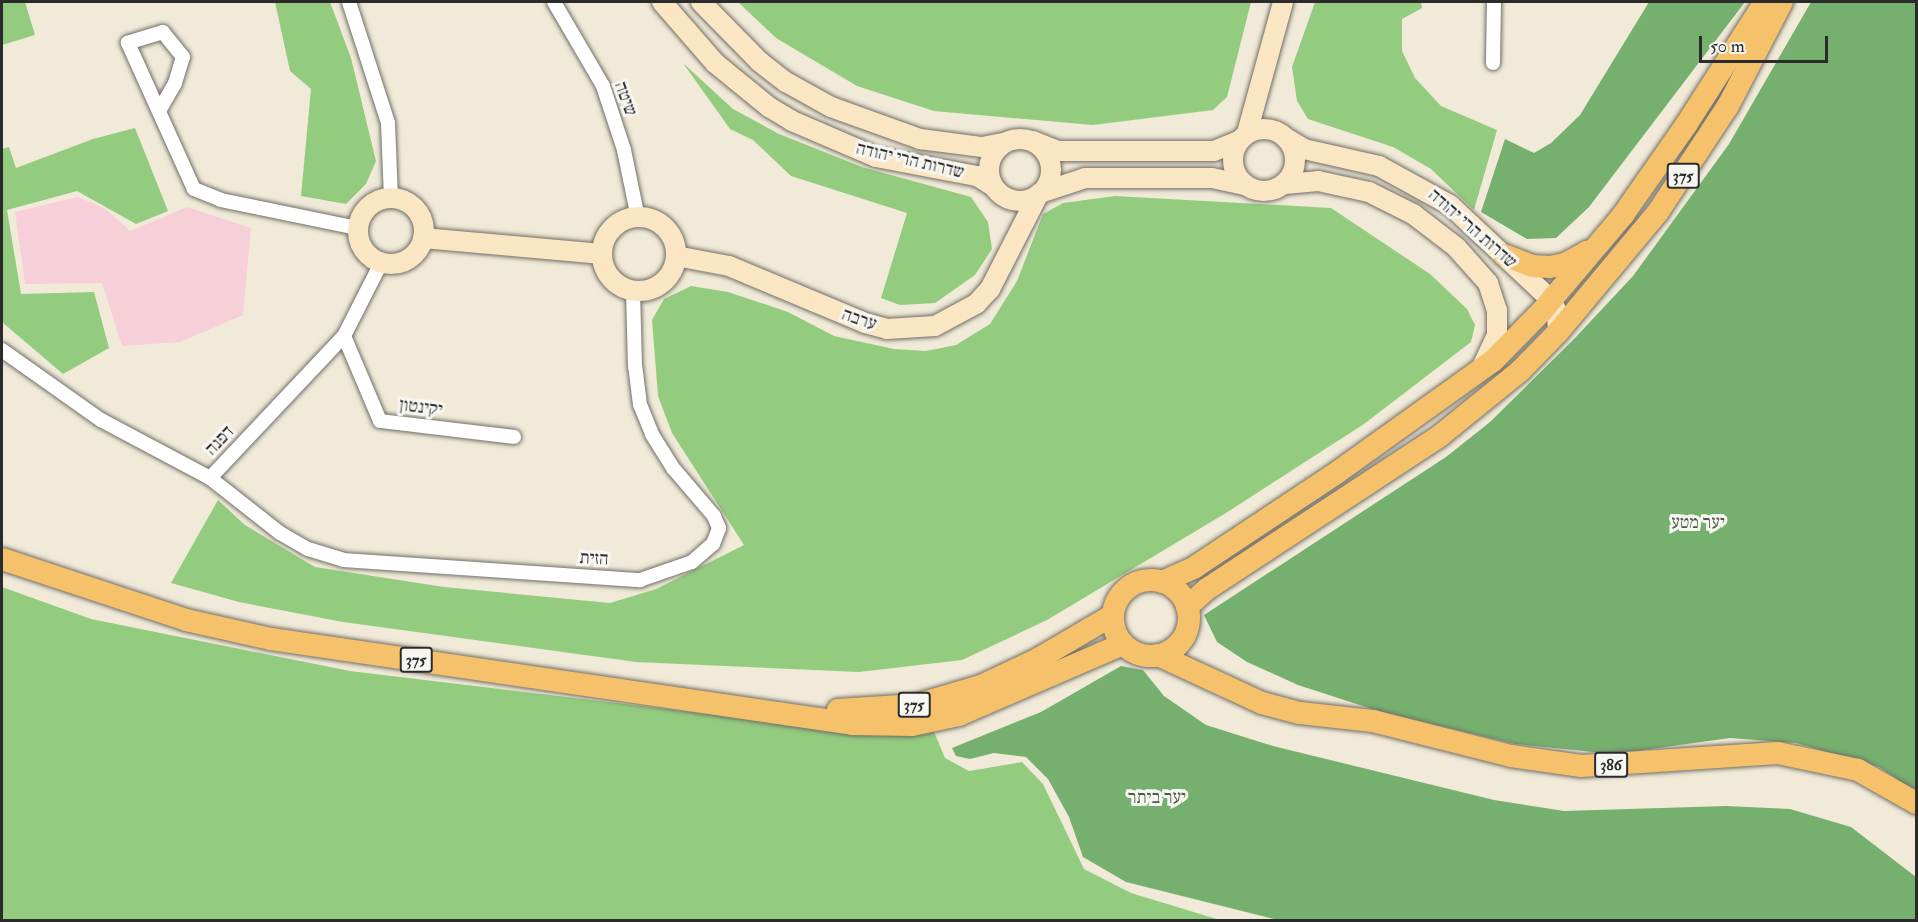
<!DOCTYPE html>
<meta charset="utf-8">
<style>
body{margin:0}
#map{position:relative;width:1918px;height:922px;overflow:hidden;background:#f1ead8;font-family:"IM FELL Double Pica","Frank Ruhl Libre",serif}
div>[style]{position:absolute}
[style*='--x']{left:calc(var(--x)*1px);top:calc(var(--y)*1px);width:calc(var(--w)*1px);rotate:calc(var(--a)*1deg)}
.built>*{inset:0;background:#f6cfd8}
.green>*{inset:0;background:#93cc7f}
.forest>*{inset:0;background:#76b06e}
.roads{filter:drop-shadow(0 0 2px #706e68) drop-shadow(0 0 2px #706e68)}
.street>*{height:14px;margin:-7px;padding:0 7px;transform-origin:7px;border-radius:7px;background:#fff}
.secondary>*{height:20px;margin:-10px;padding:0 10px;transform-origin:10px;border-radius:10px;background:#fbe6c4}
.secondary>.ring{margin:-10px;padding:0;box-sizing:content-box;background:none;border:20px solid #fbe6c4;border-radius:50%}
.primary>*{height:22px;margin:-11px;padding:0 11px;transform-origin:11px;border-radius:11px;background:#f5c16b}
.primary>.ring{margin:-11px;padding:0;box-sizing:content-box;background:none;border:22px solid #f5c16b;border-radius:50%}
span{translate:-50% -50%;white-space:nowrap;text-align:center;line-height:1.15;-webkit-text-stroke:6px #f6f6f2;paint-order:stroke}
.shield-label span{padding:2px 4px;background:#f6f6f2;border:2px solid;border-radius:4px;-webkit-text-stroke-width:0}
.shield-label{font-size:16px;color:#2b2b2b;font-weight:700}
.street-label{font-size:18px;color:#2b2b2b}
.park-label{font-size:18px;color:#4a5b44}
.frame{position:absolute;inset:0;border:3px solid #2b2b2b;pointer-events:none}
.scale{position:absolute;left:1699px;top:36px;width:129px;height:27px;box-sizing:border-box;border:3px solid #2b2b2b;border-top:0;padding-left:8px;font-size:18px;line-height:21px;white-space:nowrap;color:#2b2b2b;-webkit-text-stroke:4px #f6f6f2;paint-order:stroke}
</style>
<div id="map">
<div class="built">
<div style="clip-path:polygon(78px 197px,106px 209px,130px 231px,187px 207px,251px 228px,243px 315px,180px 342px,122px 346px,102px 283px,25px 284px,15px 212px)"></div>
</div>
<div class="green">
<div style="clip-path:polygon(2px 2px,25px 2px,35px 35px,2px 45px)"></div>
<div style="clip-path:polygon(275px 2px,330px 2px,351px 58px,376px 161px,366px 184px,346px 204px,301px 196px,311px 89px,290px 71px)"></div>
<div style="clip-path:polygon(738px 2px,1251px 2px,1227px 97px,1213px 110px,1093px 125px,934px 111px,857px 86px,776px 38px)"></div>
<div style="clip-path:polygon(1315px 2px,1421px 2px,1422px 8px,1402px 19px,1402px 51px,1415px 78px,1441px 106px,1497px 130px,1474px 210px,1431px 169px,1393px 147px,1308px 119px,1297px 101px,1292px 67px)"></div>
<div style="clip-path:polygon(683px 63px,733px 109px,779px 134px,862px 167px,971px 197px,988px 222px,992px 249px,975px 275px,935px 303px,900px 305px,881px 298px,907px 213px,791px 176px,753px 140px,730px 129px)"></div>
<div style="clip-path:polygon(135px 128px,168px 211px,136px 224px,77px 191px,7px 210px,21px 294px,94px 292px,109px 348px,63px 374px,2px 322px,2px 149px,9px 147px,16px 168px,93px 139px)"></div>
<div style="clip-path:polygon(1115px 196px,1331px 208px,1430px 274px,1467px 309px,1475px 325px,1471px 342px,1364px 424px,1226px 513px,1047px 620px,962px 660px,859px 672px,636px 662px,343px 622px,239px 602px,171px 583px,218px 500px,245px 525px,315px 567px,444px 587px,610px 603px,656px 589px,744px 545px,672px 433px,658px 396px,652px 320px,664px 299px,691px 286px,728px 292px,788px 312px,834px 336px,894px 349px,926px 351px,956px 345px,990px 324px,1017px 281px,1043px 214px,1063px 203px)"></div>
<div style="clip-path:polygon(2px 587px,91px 619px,350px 671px,782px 723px,932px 727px,945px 758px,969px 771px,1022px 762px,1043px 784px,1084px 869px,1131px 893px,1220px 920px,2px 920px)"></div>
</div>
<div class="forest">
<div style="clip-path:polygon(1649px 2px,1745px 2px,1589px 207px,1556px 238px,1527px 239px,1481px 212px,1505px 139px,1534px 153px,1551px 143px,1580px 115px)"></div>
<div style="clip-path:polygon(1811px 2px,1916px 2px,1916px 792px,1879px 767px,1796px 743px,1730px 738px,1615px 754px,1515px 744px,1378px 711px,1298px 685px,1247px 662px,1217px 642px,1204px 615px,1446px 457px,1490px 422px,1575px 338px,1633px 276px,1729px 144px)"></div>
<div style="clip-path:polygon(1121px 666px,1143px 670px,1164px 696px,1206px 725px,1273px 746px,1494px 800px,1564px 811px,1726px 806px,1790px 809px,1851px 827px,1916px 877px,1916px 920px,1278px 920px,1126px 882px,1083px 857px,1069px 817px,1048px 779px,1026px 757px,994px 753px,970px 759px,956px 756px,952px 748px,1041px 712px)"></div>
</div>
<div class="roads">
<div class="street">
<div style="--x:349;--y:2;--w:127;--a:72.1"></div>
<div style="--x:388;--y:123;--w:75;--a:87.7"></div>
<div style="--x:554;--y:2;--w:97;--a:59.7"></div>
<div style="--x:603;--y:86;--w:67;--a:71.8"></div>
<div style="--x:624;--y:150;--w:69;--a:78.4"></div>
<div style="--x:1493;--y:63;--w:61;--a:-89.1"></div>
<div style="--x:159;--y:111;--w:32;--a:-60"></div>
<div style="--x:175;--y:83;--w:27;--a:-73"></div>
<div style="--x:183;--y:57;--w:32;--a:-129"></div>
<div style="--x:163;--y:32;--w:37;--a:163"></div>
<div style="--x:128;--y:43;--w:160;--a:65.7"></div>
<div style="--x:194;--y:189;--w:29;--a:22"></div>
<div style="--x:221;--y:200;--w:140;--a:11.6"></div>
<div style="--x:344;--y:336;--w:92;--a:67"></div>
<div style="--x:380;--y:421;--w:135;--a:6.8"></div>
<div style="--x:2;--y:350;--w:121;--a:35.3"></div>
<div style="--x:101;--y:420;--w:123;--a:28"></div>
<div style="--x:210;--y:478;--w:195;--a:-46.7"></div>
<div style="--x:344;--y:336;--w:82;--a:-63.1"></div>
<div style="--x:210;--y:478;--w:89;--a:38.2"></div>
<div style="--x:280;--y:533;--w:32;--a:30"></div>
<div style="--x:308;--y:549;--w:37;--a:17"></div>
<div style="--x:343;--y:560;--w:298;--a:3.9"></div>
<div style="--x:640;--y:580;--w:55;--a:-19.1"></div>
<div style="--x:692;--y:562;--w:28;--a:-41"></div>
<div style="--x:713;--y:544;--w:17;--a:-69"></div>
<div style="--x:719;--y:528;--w:13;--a:-113"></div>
<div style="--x:714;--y:516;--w:63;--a:-130.5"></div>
<div style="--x:673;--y:468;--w:40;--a:-122"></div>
<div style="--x:652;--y:434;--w:31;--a:-112"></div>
<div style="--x:640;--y:405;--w:38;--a:-97"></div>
<div style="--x:635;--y:367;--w:76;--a:-91.5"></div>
</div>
<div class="secondary">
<div style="--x:662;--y:2;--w:81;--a:49"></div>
<div style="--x:715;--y:63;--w:70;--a:39.2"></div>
<div style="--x:769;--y:107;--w:27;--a:31"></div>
<div style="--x:792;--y:121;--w:91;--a:23.2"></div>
<div style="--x:876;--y:157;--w:103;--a:10.7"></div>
<div style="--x:977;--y:176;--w:19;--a:32"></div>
<div style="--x:701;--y:2;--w:84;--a:45.5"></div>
<div style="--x:760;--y:62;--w:33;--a:38"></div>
<div style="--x:786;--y:82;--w:51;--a:29.1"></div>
<div style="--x:831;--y:107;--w:95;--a:19.8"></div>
<div style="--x:920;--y:139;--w:63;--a:7.4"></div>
<div style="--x:982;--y:147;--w:21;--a:-11"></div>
<div class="ring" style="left:1233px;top:129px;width:42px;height:42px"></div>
<div style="--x:1247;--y:133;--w:136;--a:-74.6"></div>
<div style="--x:1286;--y:138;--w:21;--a:31"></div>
<div style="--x:1304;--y:149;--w:77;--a:12.8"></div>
<div style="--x:1379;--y:166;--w:81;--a:28.8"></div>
<div style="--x:1450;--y:205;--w:139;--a:43.2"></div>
<div style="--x:1551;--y:300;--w:13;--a:63"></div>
<div style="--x:1557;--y:312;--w:20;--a:87"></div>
<div class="ring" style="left:989px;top:139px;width:42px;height:42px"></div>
<div style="--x:1033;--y:141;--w:27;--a:22"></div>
<div style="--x:1058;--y:151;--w:156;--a:0"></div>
<div style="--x:1214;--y:151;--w:27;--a:-22"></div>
<div style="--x:1285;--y:184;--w:33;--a:-5"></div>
<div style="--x:1318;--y:181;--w:52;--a:12.2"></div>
<div style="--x:1369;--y:192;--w:49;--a:26.6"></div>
<div style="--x:1413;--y:214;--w:54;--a:37.5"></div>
<div style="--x:1456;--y:247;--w:48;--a:48.4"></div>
<div style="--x:1488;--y:283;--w:28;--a:72"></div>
<div style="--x:1497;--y:310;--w:25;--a:90"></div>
<div style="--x:1497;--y:335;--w:35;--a:115"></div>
<div style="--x:1040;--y:193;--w:47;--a:-18.4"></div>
<div style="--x:1085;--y:178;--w:127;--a:0"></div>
<div style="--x:1212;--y:178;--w:33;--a:12"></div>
<div class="ring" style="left:358px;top:198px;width:46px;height:46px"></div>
<div class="ring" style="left:602px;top:217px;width:54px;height:54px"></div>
<div style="--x:423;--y:238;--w:180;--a:5.1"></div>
<div style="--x:676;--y:256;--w:54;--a:10.7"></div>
<div style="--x:729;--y:266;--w:147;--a:22.7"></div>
<div style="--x:865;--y:323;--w:23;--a:15"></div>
<div style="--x:887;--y:329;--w:48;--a:-3.6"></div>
<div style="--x:935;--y:326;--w:47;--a:-28.2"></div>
<div style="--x:976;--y:304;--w:21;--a:-47"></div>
<div style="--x:990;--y:289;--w:106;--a:-62.9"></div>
</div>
<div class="primary">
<div style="--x:1504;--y:255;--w:30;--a:21"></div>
<div style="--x:1532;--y:266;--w:18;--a:3"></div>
<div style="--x:1550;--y:267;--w:15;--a:-11"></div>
<div style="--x:1565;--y:264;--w:25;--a:-29"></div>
<div style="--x:2;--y:559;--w:194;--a:18.3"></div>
<div style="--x:186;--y:620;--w:87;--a:12.6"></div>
<div style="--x:271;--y:639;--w:588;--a:8.31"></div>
<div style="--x:853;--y:724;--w:59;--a:1"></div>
<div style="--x:912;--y:725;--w:48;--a:-12"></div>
<div style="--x:959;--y:715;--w:179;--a:-23.4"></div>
<div class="ring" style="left:1113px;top:580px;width:54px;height:54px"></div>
<div style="--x:1162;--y:582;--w:36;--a:-24"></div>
<div style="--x:1195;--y:567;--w:168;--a:-33.6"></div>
<div style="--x:1335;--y:474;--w:194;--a:-35.6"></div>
<div style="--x:1493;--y:361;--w:70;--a:-45.6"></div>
<div style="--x:1542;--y:311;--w:126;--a:-49.8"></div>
<div style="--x:1623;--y:215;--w:110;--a:-55"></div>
<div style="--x:1686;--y:125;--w:146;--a:-57.3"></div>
<div style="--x:1187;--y:607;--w:27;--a:-42"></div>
<div style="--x:1207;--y:589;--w:280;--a:-33.3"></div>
<div style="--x:1441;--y:435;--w:102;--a:-39"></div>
<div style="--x:1520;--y:371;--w:54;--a:-45.7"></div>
<div style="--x:1558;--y:332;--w:156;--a:-50.2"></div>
<div style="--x:1658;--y:212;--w:127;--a:-56.6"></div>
<div style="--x:1728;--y:106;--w:117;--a:-62.6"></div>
<div style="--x:1158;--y:655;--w:115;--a:24.8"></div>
<div style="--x:1262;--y:703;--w:39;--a:15"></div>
<div style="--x:1300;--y:713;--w:73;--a:6.3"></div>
<div style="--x:1373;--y:721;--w:142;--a:14.2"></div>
<div style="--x:1511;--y:756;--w:71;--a:8.1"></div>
<div style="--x:1581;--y:766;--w:197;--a:-3.8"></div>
<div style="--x:1778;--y:753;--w:82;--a:12"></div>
<div style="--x:1858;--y:770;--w:67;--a:29.6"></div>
<div style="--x:838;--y:710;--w:78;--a:-3.7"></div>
<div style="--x:916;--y:705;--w:68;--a:-16.3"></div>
<div style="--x:981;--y:686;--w:63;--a:-25.3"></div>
<div style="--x:1038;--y:659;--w:87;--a:-30.4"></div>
</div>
</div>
<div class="shield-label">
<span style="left:1683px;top:176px">375</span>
<span style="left:416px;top:660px">375</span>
<span style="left:914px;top:705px">375</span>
<span style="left:1611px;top:765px">386</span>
</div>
<div class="street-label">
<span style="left:625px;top:99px;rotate:70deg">שיטה</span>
<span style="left:910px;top:161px;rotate:13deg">שדרות הרי יהודה</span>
<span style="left:1472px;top:229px;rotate:41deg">שדרות הרי יהודה</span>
<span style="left:859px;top:320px;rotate:19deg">ערבה</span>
<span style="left:421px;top:408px;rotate:7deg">יקינטון</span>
<span style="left:220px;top:441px;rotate:-47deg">דפנה</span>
<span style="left:594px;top:559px;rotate:3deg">הזית</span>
</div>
<div class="park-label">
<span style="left:1698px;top:523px">יער מטע</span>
<span style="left:1157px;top:798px">יער ביתר</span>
</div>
<div class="frame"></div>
<div class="scale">50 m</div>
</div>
